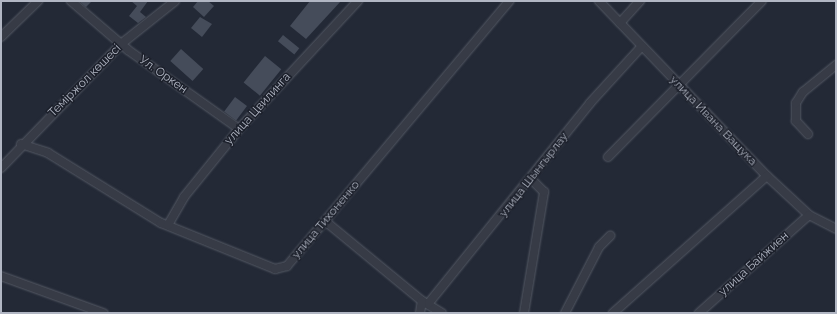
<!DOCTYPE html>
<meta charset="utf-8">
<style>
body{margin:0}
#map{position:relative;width:837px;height:314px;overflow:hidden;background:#232936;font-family:Raleway,sans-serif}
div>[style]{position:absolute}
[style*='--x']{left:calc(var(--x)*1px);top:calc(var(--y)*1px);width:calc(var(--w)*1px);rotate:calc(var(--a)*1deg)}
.building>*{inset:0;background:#454c5a;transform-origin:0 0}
.roads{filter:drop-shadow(0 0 1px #545964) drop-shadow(0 0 1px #545964)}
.minor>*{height:8px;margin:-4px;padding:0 4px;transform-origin:4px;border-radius:4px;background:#373b46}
span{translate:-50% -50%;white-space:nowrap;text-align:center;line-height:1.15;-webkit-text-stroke:3px #1c202b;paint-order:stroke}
.street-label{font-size:12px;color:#b1b6c3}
.frame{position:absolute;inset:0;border:2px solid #b1b6c3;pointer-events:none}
</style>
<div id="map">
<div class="building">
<div style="clip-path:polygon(79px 1px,92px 1px,86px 7px)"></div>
<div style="clip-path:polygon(131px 1px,148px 1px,140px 12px,146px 17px,138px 23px,129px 16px,137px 6px)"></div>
<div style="clip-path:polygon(198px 1px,208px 1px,214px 6px,204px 17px,193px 7px)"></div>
<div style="clip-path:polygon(310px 1px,341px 1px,306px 39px,290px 26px)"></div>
<div style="clip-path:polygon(200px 17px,212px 24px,202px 37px,191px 28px)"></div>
<div style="left:283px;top:35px;width:21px;height:8px;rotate:39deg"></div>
<div style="left:181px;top:49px;width:30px;height:16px;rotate:42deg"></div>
<div style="left:265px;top:56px;width:21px;height:34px;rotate:39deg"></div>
<div style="left:235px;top:97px;width:15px;height:18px;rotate:37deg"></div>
</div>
<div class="roads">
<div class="minor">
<div style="--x:71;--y:1;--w:75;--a:40.7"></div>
<div style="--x:128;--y:50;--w:136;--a:35.4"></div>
<div style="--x:599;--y:1;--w:243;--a:46.2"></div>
<div style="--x:767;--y:176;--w:57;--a:42.9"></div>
<div style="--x:809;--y:215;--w:30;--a:27"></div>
<div style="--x:620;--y:23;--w:30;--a:-48"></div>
<div style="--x:1;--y:37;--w:52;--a:-44.2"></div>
<div style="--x:808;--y:134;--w:18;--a:-133"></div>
<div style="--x:796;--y:121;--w:18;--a:-90"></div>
<div style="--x:796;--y:103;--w:13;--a:-58"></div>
<div style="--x:803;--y:92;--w:43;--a:-39.3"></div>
<div style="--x:21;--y:144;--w:28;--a:18"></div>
<div style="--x:48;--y:153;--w:133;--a:31.8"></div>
<div style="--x:161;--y:223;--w:123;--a:22"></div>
<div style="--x:275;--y:269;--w:12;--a:-14"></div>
<div style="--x:287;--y:266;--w:346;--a:-50"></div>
<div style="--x:608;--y:157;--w:219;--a:-45.4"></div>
<div style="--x:1;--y:168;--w:173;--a:-45.9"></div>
<div style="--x:121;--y:44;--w:69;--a:-38.5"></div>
<div style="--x:325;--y:221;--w:126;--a:39.5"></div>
<div style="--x:422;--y:301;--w:23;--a:31"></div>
<div style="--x:168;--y:225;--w:32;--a:-60"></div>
<div style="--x:184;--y:197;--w:87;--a:-51"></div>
<div style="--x:239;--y:129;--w:175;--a:-47.1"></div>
<div style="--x:1;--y:276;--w:109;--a:19.9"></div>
<div style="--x:428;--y:304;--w:258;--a:-51.1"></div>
<div style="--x:590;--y:103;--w:77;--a:-47.6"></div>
<div style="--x:420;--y:313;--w:12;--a:-81"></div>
<div style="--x:524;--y:313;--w:123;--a:-80.6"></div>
<div style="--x:544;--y:192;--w:18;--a:-135"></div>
<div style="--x:565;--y:313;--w:74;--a:-62.7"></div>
<div style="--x:599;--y:247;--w:16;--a:-45"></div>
<div style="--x:613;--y:313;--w:206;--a:-41.7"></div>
<div style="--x:699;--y:313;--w:147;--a:-41.7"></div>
</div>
</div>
<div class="street-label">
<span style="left:163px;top:75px;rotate:35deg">Ул. Оркен</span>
<span style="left:85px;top:81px;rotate:-45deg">Теміржол көшесі</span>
<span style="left:258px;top:109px;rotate:-48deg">улица Цвилинга</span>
<span style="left:713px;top:121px;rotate:46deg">улица Ивана Ващука</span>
<span style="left:534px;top:175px;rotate:-52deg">улица Шынгырлау</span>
<span style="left:326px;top:220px;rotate:-50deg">улица Тихоненко</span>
<span style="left:754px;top:264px;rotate:-42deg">улица Байжиен</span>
</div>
<div class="frame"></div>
</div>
